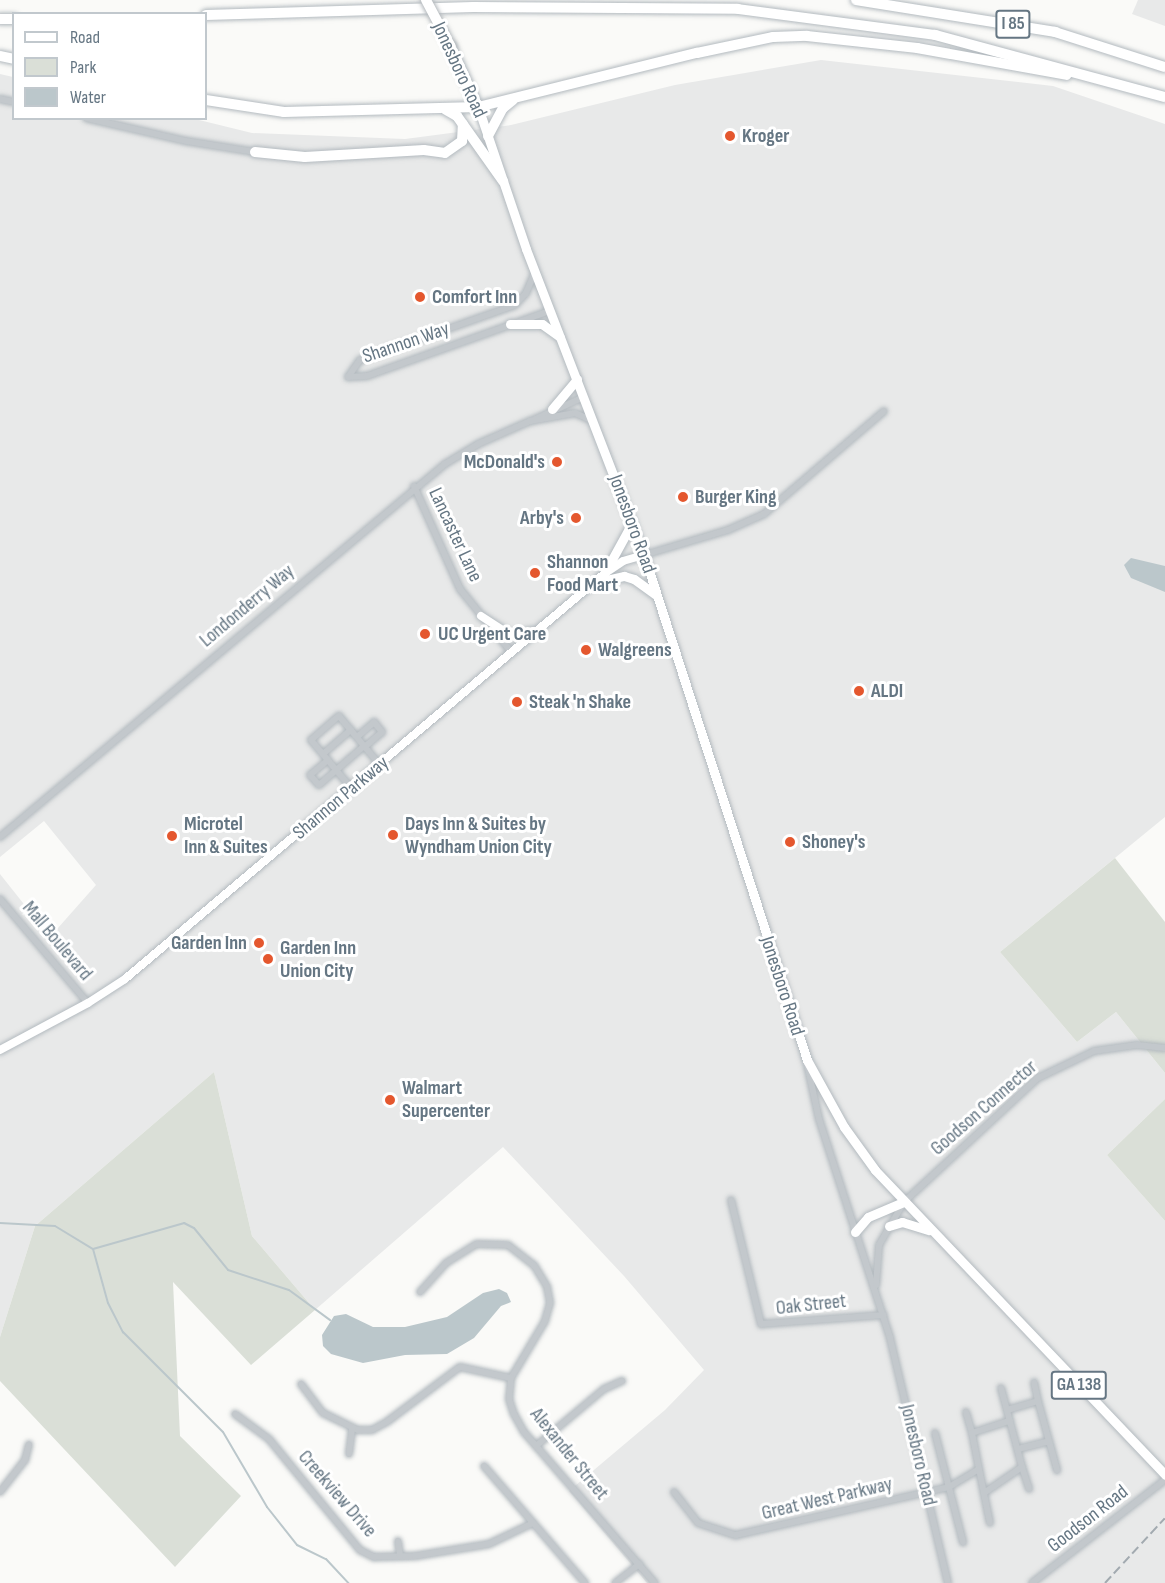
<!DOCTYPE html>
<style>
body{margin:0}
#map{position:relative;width:1165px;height:1583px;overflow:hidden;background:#fafaf8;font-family:"Sofia Sans Condensed",sans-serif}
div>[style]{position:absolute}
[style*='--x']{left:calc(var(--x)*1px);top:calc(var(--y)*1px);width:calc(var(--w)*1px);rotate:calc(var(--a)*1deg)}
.built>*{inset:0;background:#e8e9e9}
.green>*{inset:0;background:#dadfd7}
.water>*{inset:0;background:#bbc7cb}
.stream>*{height:2px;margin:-1px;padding:0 1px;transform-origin:1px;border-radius:1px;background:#bbc7cb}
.roads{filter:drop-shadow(0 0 2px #b3babf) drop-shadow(0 0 2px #b3babf)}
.street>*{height:6px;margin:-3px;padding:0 3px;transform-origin:3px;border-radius:3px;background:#c3c8cc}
.secondary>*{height:8px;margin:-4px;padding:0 4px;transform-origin:4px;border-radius:4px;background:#fff}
.primary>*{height:9px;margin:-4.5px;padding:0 4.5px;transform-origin:4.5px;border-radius:4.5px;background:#fff}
.highway>*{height:10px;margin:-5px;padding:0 5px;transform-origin:5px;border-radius:5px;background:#fff}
.rail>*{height:2px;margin-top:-1px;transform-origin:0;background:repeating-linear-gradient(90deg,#a2aab0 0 9px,transparent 0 13.5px)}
.bridges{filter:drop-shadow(0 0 2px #b4b9bd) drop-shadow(0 0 2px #b4b9bd)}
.highway-bridge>*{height:10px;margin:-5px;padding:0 5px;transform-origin:5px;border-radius:5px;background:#fff}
.dots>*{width:16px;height:16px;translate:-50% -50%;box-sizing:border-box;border:3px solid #fff;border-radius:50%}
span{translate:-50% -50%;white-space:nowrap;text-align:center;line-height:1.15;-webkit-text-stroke:6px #fff;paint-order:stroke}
.shield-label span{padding:2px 4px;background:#fff;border:2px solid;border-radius:4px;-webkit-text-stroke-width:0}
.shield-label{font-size:18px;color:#657683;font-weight:700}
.street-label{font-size:20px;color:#657683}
.poi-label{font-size:20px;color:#657683;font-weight:700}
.left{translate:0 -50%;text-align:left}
.right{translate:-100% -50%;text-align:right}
.legend{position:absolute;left:12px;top:12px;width:195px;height:108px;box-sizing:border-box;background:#fff;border:2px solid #c1c8cd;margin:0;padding:8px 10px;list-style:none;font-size:18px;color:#657683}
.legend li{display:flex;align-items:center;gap:12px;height:30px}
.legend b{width:30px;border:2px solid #c1c8cd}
</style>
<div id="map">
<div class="built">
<div style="clip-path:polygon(1138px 0,1165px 0,1165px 26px,1132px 14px)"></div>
<div style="clip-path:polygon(821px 60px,1053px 86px,1165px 124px,1165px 817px,1000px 952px,1077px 1042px,1116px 1012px,1165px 1073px,1165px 1099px,1107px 1155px,1165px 1221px,1165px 1583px,647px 1583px,569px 1491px,665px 1410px,704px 1370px,624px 1276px,503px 1147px,315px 1310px,252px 1236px,214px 1072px,35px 1226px,0 1337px,0 874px,50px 937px,96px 885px,44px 821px,0 857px,0 74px,13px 77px,14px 118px,191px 118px,252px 133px,405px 139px,511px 125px,675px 85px)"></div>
</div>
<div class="green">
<div style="clip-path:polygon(1115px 858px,1165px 922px,1165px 1073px,1116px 1012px,1077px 1042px,1000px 952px)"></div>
<div style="clip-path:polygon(214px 1072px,252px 1236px,315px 1310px,251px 1365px,173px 1282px,180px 1436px,241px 1496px,175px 1567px,0 1381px,0 1337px,35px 1226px)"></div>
<div style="clip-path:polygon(1165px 1099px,1165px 1221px,1107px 1155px)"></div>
</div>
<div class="water">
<div style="clip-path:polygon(1131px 558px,1165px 566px,1165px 592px,1131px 578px,1124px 565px)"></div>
<div style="clip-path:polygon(499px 1289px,507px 1293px,511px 1302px,501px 1306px,474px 1338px,447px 1354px,405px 1355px,363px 1363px,331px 1354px,323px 1346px,322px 1335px,334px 1316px,346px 1314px,373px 1327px,405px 1327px,447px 1317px,483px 1293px)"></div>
</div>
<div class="stream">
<div style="--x:0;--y:1223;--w:55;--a:3.1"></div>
<div style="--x:55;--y:1226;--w:44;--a:31.2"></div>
<div style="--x:93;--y:1249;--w:56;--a:74.5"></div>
<div style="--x:108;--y:1303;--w:33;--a:63"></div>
<div style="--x:123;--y:1332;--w:141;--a:45"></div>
<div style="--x:223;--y:1432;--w:87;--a:59.6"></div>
<div style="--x:267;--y:1507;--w:48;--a:51.7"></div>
<div style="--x:297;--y:1545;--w:32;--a:26"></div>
<div style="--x:326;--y:1559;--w:33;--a:47"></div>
<div style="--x:93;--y:1249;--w:95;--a:-15.9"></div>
<div style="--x:184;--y:1223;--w:11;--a:27"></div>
<div style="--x:194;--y:1228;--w:54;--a:51"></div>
<div style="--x:228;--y:1270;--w:64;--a:18.2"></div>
<div style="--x:289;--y:1290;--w:51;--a:36.2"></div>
</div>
<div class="roads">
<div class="street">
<div style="--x:0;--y:99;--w:14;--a:12"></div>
<div style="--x:86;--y:118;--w:103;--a:13"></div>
<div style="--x:186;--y:141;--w:70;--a:9.1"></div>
<div style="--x:348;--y:377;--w:21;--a:-55"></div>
<div style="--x:360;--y:360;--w:164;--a:-19.5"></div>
<div style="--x:515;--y:305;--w:16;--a:-47"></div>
<div style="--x:526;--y:293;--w:23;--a:-67"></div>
<div style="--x:348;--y:377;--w:19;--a:-3"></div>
<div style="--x:367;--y:376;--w:194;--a:-19.6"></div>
<div style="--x:531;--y:421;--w:58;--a:-24.4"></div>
<div style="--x:414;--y:486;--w:113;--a:65.9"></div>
<div style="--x:460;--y:589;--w:82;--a:50.9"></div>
<div style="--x:644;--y:555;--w:88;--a:-16.6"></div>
<div style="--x:728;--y:530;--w:39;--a:-24"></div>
<div style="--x:764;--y:514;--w:158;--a:-40.6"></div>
<div style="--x:357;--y:737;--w:23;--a:-41"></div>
<div style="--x:374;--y:722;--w:13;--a:51"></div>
<div style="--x:382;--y:732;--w:23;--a:139"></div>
<div style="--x:323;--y:754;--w:37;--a:-41"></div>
<div style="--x:328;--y:760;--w:23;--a:140"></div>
<div style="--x:310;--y:775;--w:13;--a:48"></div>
<div style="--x:319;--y:785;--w:60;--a:-40.9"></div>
<div style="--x:352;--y:789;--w:64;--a:-129.9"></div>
<div style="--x:311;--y:740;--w:37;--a:-41"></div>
<div style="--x:339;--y:716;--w:64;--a:50.1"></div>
<div style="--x:0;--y:837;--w:581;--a:-39.97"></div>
<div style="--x:445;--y:464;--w:39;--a:-31"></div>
<div style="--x:478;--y:444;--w:57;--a:-23.9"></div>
<div style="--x:530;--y:421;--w:46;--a:-10.1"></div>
<div style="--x:575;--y:413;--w:17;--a:24"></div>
<div style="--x:0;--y:899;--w:136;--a:49.8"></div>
<div style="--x:807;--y:1064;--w:56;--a:77.7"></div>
<div style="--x:819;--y:1119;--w:230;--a:72"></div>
<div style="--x:890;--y:1338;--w:252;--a:76.7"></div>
<div style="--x:731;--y:1200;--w:128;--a:76.4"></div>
<div style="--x:761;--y:1324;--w:123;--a:-4.2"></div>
<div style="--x:876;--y:1285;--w:40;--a:-85.7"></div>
<div style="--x:879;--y:1245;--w:50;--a:-59.8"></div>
<div style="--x:904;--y:1202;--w:183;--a:-42.8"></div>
<div style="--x:1038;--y:1078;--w:62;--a:-25.7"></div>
<div style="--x:1094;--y:1051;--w:43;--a:-7.9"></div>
<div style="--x:1137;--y:1045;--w:28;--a:6"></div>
<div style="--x:420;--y:1292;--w:39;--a:-48"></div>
<div style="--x:446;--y:1263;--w:36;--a:-32"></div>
<div style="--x:477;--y:1244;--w:31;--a:2"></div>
<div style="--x:508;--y:1245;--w:33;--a:38"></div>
<div style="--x:534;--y:1265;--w:26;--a:59"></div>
<div style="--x:547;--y:1287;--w:16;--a:79"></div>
<div style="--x:550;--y:1303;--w:19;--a:106"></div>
<div style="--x:545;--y:1321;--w:66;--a:120.8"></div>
<div style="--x:511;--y:1378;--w:21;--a:95"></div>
<div style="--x:509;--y:1399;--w:16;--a:72"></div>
<div style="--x:514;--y:1414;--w:21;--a:61"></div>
<div style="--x:524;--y:1432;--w:200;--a:49.1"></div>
<div style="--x:301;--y:1384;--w:36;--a:53"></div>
<div style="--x:323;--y:1413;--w:39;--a:26"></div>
<div style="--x:358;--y:1430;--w:14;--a:0"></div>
<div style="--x:372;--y:1430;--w:18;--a:-29"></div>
<div style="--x:388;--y:1421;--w:90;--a:-36.9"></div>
<div style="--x:460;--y:1367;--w:52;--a:12.2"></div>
<div style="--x:1001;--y:1388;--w:82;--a:75.1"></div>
<div style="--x:1038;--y:1401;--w:72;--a:74.6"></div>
<div style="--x:1007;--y:1410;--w:32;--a:-16"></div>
<div style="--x:1038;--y:1401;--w:19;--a:-102"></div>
<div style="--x:966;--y:1412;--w:22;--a:74"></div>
<div style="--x:235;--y:1414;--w:42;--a:36.3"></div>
<div style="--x:269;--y:1439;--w:144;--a:50.7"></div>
<div style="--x:360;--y:1550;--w:16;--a:27"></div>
<div style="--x:374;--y:1557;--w:41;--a:-1.4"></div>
<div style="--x:415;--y:1556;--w:75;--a:-9.2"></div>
<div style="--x:489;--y:1544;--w:49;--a:-25.5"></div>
<div style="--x:935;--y:1433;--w:113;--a:75.6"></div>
<div style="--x:536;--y:1446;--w:89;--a:-40"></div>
<div style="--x:604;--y:1389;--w:20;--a:-24"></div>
<div style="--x:1018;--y:1449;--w:32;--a:-14"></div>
<div style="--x:349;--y:1454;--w:26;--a:-83"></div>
<div style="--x:484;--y:1466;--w:155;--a:49.2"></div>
<div style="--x:979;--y:1469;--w:37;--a:-101"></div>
<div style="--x:972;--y:1433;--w:40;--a:-18"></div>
<div style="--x:0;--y:1492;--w:41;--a:-52"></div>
<div style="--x:25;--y:1460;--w:16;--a:-76"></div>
<div style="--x:674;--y:1492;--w:39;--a:52"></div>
<div style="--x:698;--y:1523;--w:40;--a:18"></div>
<div style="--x:736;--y:1535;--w:218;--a:-12.7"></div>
<div style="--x:949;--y:1487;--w:35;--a:-31"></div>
<div style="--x:979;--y:1469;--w:55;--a:78.5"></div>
<div style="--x:984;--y:1493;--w:46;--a:-34.4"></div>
<div style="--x:1022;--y:1467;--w:23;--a:72"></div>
<div style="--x:398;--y:1541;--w:15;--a:82"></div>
<div style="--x:615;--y:1583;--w:31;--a:-38"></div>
<div style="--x:1032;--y:1583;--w:168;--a:-37.8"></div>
</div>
<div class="secondary">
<div style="--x:481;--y:616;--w:35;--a:33"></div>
<div style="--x:510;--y:635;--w:26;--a:-9"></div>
<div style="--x:0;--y:1050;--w:100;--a:-28.1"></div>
<div style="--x:88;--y:1003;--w:44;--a:-33"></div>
<div style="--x:125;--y:979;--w:627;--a:-40.21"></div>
<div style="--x:604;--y:574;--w:23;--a:-34"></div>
<div style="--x:623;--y:561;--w:22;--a:-16"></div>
</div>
<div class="primary">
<div style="--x:478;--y:107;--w:150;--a:71.3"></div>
<div style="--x:526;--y:249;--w:328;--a:68.9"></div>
<div style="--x:644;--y:555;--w:531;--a:72.11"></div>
<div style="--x:807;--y:1060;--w:77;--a:61.1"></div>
<div style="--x:844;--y:1127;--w:53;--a:54.2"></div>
<div style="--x:875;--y:1170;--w:421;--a:46.4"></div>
<div style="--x:510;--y:324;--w:32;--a:0"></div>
<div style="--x:542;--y:324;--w:22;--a:36"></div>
<div style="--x:552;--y:409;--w:39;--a:-50"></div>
<div style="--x:604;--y:574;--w:58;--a:-61.2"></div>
<div style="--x:593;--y:583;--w:32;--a:-13"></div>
<div style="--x:624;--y:576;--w:10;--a:17"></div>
<div style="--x:634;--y:579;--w:27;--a:36"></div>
<div style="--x:889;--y:1226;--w:14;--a:-17"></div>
<div style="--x:902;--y:1222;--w:28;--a:17"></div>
<div style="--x:855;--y:1232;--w:20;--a:-49"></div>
<div style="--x:868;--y:1217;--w:39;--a:-23"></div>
</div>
<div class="highway">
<div style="--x:856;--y:0;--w:202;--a:9.1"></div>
<div style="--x:1055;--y:32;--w:115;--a:17.7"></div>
<div style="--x:206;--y:15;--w:267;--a:-1.7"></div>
<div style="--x:473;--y:7;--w:265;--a:0.4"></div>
<div style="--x:738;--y:9;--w:199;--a:7.5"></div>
<div style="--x:935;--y:35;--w:238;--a:15.1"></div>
<div style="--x:0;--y:19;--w:14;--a:0"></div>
<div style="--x:451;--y:47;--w:66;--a:65.8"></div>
<div style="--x:0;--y:56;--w:14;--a:12"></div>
<div style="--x:206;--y:100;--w:79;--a:8.7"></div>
<div style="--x:284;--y:112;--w:194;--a:-1.5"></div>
<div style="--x:478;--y:107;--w:226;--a:-13.9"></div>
<div style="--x:697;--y:53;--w:78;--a:-11.9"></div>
<div style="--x:773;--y:37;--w:34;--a:-2"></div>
<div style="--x:807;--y:36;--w:111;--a:6.2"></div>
<div style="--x:917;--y:48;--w:152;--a:10.2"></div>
<div style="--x:446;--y:110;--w:13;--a:29"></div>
<div style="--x:457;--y:116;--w:80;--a:54.7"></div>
<div style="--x:488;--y:136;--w:32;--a:-62"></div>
<div style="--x:503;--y:108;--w:13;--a:-39"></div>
<div style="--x:255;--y:152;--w:50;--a:5.7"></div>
<div style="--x:305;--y:157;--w:119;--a:-3.4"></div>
<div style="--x:424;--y:150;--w:21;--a:8"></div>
<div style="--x:445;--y:153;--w:21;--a:-35"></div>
<div style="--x:462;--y:141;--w:17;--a:-87"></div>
</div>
</div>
<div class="rail">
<div style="--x:1105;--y:1583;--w:88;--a:-47.3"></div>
</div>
<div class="bridges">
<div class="highway-bridge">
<div style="--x:426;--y:0;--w:53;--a:62"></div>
</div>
</div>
<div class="dots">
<div style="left:730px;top:136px;background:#e4572e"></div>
<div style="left:420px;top:297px;background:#e4572e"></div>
<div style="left:557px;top:462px;background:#e4572e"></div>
<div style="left:683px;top:497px;background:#e4572e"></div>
<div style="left:576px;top:518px;background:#e4572e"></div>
<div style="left:535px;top:573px;background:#e4572e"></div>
<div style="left:425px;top:634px;background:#e4572e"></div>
<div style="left:586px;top:650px;background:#e4572e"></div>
<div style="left:859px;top:691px;background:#e4572e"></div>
<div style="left:517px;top:702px;background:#e4572e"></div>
<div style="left:393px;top:835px;background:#e4572e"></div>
<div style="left:172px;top:836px;background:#e4572e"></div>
<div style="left:790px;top:842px;background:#e4572e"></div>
<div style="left:259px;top:943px;background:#e4572e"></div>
<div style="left:268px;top:959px;background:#e4572e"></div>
<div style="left:390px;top:1100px;background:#e4572e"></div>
</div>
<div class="shield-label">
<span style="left:1013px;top:24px">I 85</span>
<span style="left:1079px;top:1385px">GA 138</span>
</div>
<div class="street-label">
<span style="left:459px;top:70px;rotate:65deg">Jonesboro Road</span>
<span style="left:406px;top:343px;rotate:-19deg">Shannon Way</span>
<span style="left:632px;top:524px;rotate:70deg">Jonesboro Road</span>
<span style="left:455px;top:535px;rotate:65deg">Lancaster Lane</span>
<span style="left:247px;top:606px;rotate:-40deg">Londonderry Way</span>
<span style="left:341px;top:798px;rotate:-40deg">Shannon Parkway</span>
<span style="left:57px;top:941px;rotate:50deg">Mall Boulevard</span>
<span style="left:782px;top:986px;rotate:72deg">Jonesboro Road</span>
<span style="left:984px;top:1108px;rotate:-41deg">Goodson Connector</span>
<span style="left:811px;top:1305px;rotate:-6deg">Oak Street</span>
<span style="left:569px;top:1454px;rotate:51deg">Alexander Street</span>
<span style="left:918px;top:1455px;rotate:77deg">Jonesboro Road</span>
<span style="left:337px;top:1494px;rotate:49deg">Creekview Drive</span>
<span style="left:827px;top:1499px;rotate:-13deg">Great West Parkway</span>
<span style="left:1088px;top:1519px;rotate:-38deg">Goodson Road</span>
</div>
<div class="poi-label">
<span class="left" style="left:742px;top:136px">Kroger</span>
<span class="left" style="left:432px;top:297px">Comfort Inn</span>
<span class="right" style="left:545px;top:462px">McDonald's</span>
<span class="left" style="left:695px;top:497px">Burger King</span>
<span class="right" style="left:564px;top:518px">Arby's</span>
<span class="left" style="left:547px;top:574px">Shannon<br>Food Mart</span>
<span class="left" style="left:438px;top:634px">UC Urgent Care</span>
<span class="left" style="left:598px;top:650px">Walgreens</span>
<span class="left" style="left:871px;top:691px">ALDI</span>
<span class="left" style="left:529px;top:702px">Steak 'n Shake</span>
<span class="left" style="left:405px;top:836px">Days Inn &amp; Suites by<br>Wyndham Union City</span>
<span class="left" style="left:184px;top:836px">Microtel<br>Inn &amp; Suites</span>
<span class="left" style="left:802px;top:842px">Shoney's</span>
<span class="right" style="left:247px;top:943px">Garden Inn</span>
<span class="left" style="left:280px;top:960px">Garden Inn<br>Union City</span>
<span class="left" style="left:402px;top:1100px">Walmart<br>Supercenter</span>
</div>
<ul class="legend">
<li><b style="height:8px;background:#fff"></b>Road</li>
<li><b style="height:16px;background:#dadfd7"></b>Park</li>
<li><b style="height:16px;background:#bbc7cb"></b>Water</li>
</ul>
</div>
